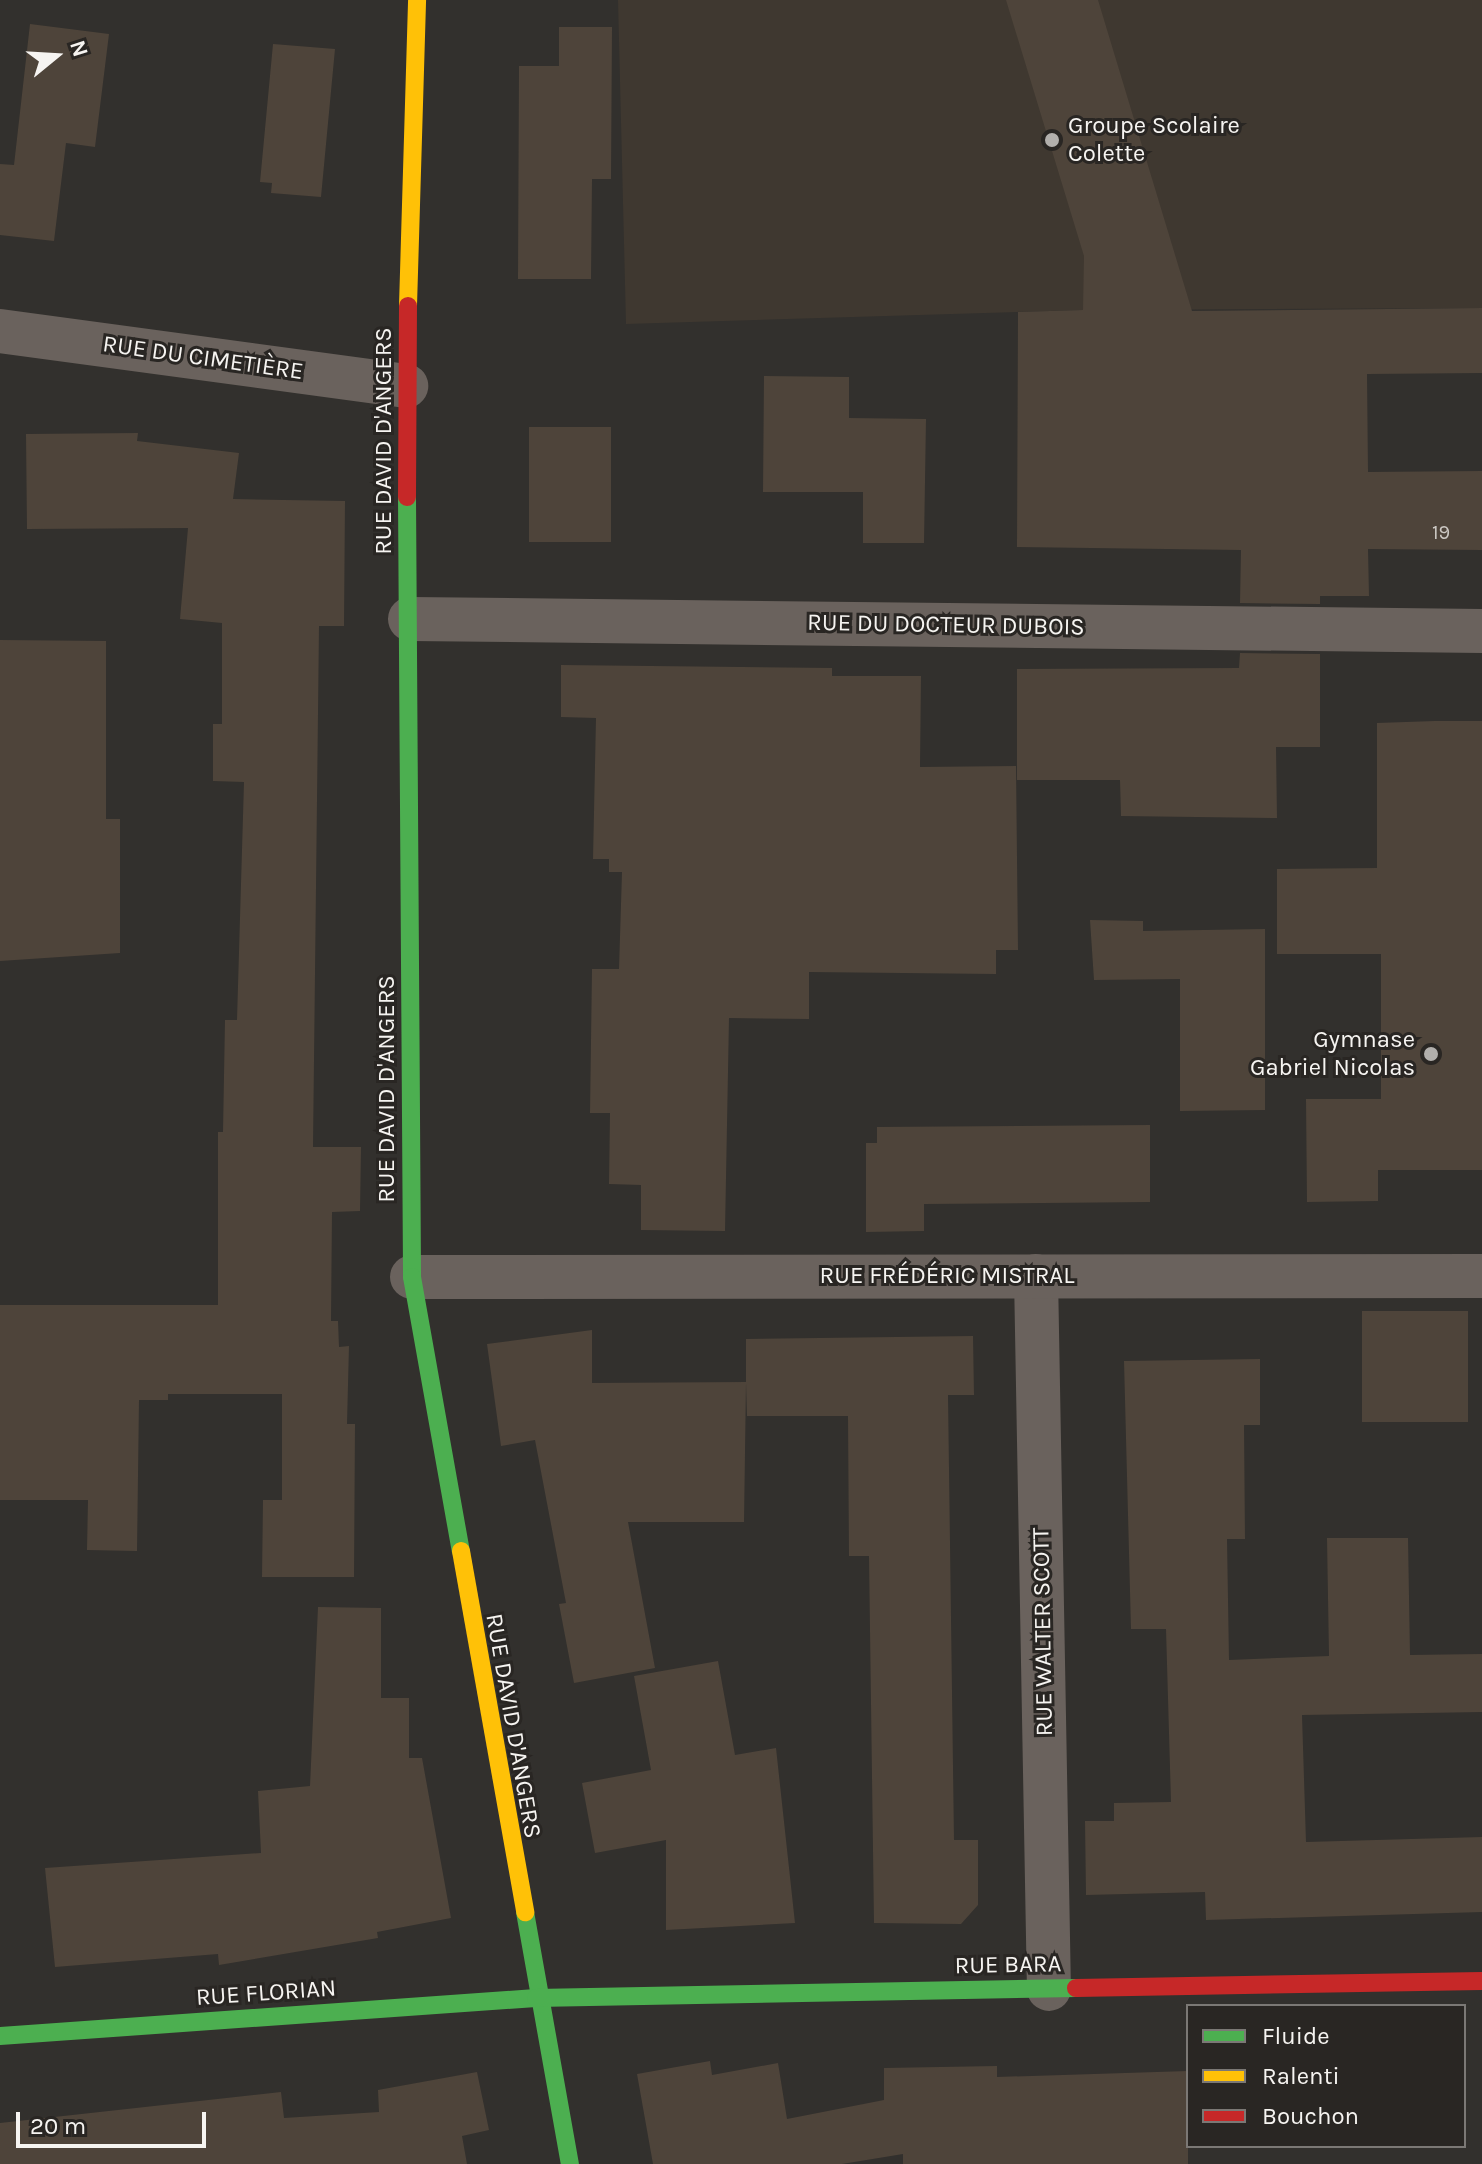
<!DOCTYPE html>
<meta charset="utf-8">
<style>
body{margin:0}
#map{position:relative;width:1482px;height:2164px;overflow:hidden;background:#32302d;font-family:Karla,sans-serif}
div>[style]{position:absolute}
[style*='--x']{left:calc(var(--x)*1px);top:calc(var(--y)*1px);width:calc(var(--w)*1px);rotate:calc(var(--a)*1deg)}
.built>*{inset:0;background:#3f3830}
.building>*{inset:0;background:#4e443a;transform-origin:0 0}
.street>*{height:44px;margin:-22px;padding:0 22px;transform-origin:22px;border-radius:22px;background:#6a625d}
.fast>*{height:18px;margin:-9px;padding:0 9px;transform-origin:9px;border-radius:9px;background:#4caf50}
.slow>*{height:18px;margin:-9px;padding:0 9px;transform-origin:9px;border-radius:9px;background:#ffc107}
.jam>*{height:18px;margin:-9px;padding:0 9px;transform-origin:9px;border-radius:9px;background:#c62828}
.dots>*{width:22px;height:22px;translate:-50% -50%;box-sizing:border-box;border:4px solid #292623;border-radius:50%}
span{translate:-50% -50%;white-space:nowrap;text-align:center;line-height:1.15;-webkit-text-stroke:6px #292623;paint-order:stroke}
.number-label{font-size:20px;color:#ccc8c3}
.number-label span{-webkit-text-stroke-width:0}
.poi-label{font-size:24px;color:#f6f4f1}
.left{translate:0 -50%;text-align:left}
.right{translate:-100% -50%;text-align:right}
.street-label{font-size:24px;color:#f6f4f1}
.legend{position:absolute;left:1186px;top:2004px;width:280px;height:144px;box-sizing:border-box;background:#292623;border:2px solid #7b7875;margin:0;padding:10px 14px;list-style:none;font-size:24px;color:#f6f4f1}
.legend li{display:flex;align-items:center;gap:16px;height:40px}
.legend b{width:40px;border:2px solid #7b7875}
.north{position:absolute;left:16px;top:16px;width:80px;height:80px;-webkit-text-stroke:6px #292623;paint-order:stroke;rotate:72deg;font-size:22px;font-weight:700;line-height:32px;text-align:center;color:#f6f4f1}
.north::after{content:'';display:block;margin:auto;width:28px;height:36px;background:#f6f4f1;clip-path:polygon(50% 0,100% 100%,50% 72%,0 100%)}
.scale{position:absolute;left:16px;top:2112px;width:190px;height:36px;box-sizing:border-box;border:4px solid #f6f4f1;border-top:0;padding-left:10px;font-size:24px;line-height:28px;white-space:nowrap;color:#f6f4f1;-webkit-text-stroke:6px #292623;paint-order:stroke}
</style>
<div id="map">
<div class="built">
<div style="clip-path:polygon(618px 0,1482px 0,1482px 308px,1083px 310px,626px 324px)"></div>
</div>
<div class="building">
<div style="clip-path:polygon(1006px 0,1098px 0,1192px 311px,1482px 308px,1482px 373px,1367px 374px,1368px 472px,1482px 471px,1482px 550px,1368px 549px,1369px 596px,1320px 596px,1320px 604px,1240px 603px,1241px 550px,1017px 547px,1018px 312px,1083px 310px,1084px 256px)"></div>
<div style="clip-path:polygon(30px 24px,109px 34px,95px 147px,66px 143px,54px 241px,0 235px,0 164px,14px 165px)"></div>
<div style="clip-path:polygon(559px 27px,612px 27px,611px 179px,592px 179px,591px 279px,518px 279px,519px 66px,559px 66px)"></div>
<div style="clip-path:polygon(273px 44px,335px 49px,321px 197px,271px 193px,272px 183px,260px 182px)"></div>
<div style="clip-path:polygon(764px 376px,849px 377px,849px 418px,926px 419px,924px 543px,863px 543px,863px 492px,763px 492px)"></div>
<div style="left:529px;top:427px;width:82px;height:115px"></div>
<div style="clip-path:polygon(138px 433px,137px 441px,239px 453px,233px 499px,345px 501px,344px 626px,319px 626px,313px 1147px,361px 1147px,360px 1211px,332px 1212px,331px 1321px,338px 1321px,339px 1347px,349px 1346px,347px 1424px,355px 1424px,354px 1577px,262px 1577px,263px 1500px,282px 1500px,282px 1394px,168px 1394px,168px 1400px,139px 1400px,137px 1551px,87px 1550px,88px 1500px,0 1500px,0 1305px,218px 1305px,218px 1132px,223px 1132px,225px 1020px,237px 1020px,244px 782px,213px 781px,213px 724px,222px 724px,222px 623px,180px 619px,188px 528px,27px 529px,26px 434px)"></div>
<div style="clip-path:polygon(0 640px,106px 641px,106px 819px,120px 819px,120px 953px,0 961px)"></div>
<div style="clip-path:polygon(1240px 653px,1320px 654px,1320px 747px,1276px 747px,1277px 818px,1121px 816px,1120px 780px,1017px 780px,1017px 669px,1239px 668px)"></div>
<div style="clip-path:polygon(561px 665px,832px 668px,832px 676px,921px 676px,920px 767px,1016px 766px,1018px 950px,996px 950px,996px 974px,809px 972px,809px 1019px,729px 1018px,725px 1231px,641px 1230px,641px 1185px,609px 1184px,610px 1113px,590px 1113px,592px 969px,619px 969px,622px 872px,609px 872px,609px 859px,593px 859px,596px 718px,561px 717px)"></div>
<div style="clip-path:polygon(1435px 721px,1482px 721px,1482px 1170px,1378px 1170px,1378px 1201px,1307px 1202px,1306px 1099px,1381px 1099px,1381px 954px,1277px 954px,1277px 869px,1377px 868px,1377px 723px)"></div>
<div style="clip-path:polygon(1090px 920px,1143px 921px,1143px 931px,1265px 929px,1265px 1110px,1180px 1111px,1180px 979px,1094px 980px)"></div>
<div style="clip-path:polygon(1150px 1125px,1150px 1202px,924px 1204px,924px 1231px,866px 1232px,866px 1143px,877px 1143px,877px 1127px)"></div>
<div style="left:1468px;top:1311px;width:111px;height:106px;rotate:90deg"></div>
<div style="clip-path:polygon(592px 1330px,592px 1383px,746px 1382px,746px 1339px,973px 1336px,974px 1395px,948px 1395px,954px 1840px,978px 1840px,978px 1905px,961px 1924px,874px 1923px,869px 1556px,849px 1556px,848px 1416px,747px 1416px,746px 1383px,744px 1522px,628px 1522px,655px 1668px,574px 1683px,559px 1604px,566px 1603px,535px 1440px,501px 1446px,487px 1344px)"></div>
<div style="clip-path:polygon(1260px 1359px,1260px 1425px,1244px 1425px,1245px 1539px,1227px 1539px,1229px 1660px,1329px 1656px,1327px 1538px,1408px 1538px,1410px 1655px,1482px 1654px,1482px 1712px,1302px 1715px,1306px 1842px,1482px 1837px,1482px 1912px,1206px 1920px,1205px 1892px,1086px 1895px,1085px 1821px,1114px 1821px,1114px 1803px,1171px 1802px,1166px 1629px,1131px 1629px,1124px 1361px)"></div>
<div style="clip-path:polygon(318px 1607px,381px 1608px,381px 1698px,409px 1698px,409px 1758px,422px 1758px,451px 1918px,377px 1932px,378px 1938px,219px 1965px,218px 1954px,55px 1967px,45px 1868px,261px 1853px,258px 1791px,310px 1786px)"></div>
<div style="clip-path:polygon(718px 1661px,735px 1755px,776px 1748px,795px 1923px,666px 1930px,666px 1840px,595px 1853px,582px 1783px,651px 1770px,634px 1676px)"></div>
<div style="clip-path:polygon(710px 2061px,712px 2075px,778px 2063px,787px 2119px,884px 2100px,884px 2068px,997px 2066px,997px 2077px,1188px 2071px,1188px 2164px,903px 2164px,903px 2154px,842px 2164px,653px 2164px,637px 2074px)"></div>
<div style="clip-path:polygon(477px 2072px,489px 2130px,462px 2136px,467px 2164px,0 2164px,0 2123px,281px 2092px,284px 2118px,379px 2112px,378px 2090px)"></div>
</div>
<div class="street">
<div style="--x:0;--y:331;--w:410;--a:7.7"></div>
<div style="--x:410;--y:619;--w:1072;--a:0.64"></div>
<div style="--x:1036;--y:1276;--w:713;--a:88.96"></div>
<div style="--x:412;--y:1277;--w:1070;--a:-0.05"></div>
</div>
<div class="fast">
<div style="--x:407;--y:497;--w:780;--a:89.63"></div>
<div style="--x:412;--y:1277;--w:278;--a:79.9"></div>
<div style="--x:525;--y:1912;--w:256;--a:79.9"></div>
<div style="--x:0;--y:2036;--w:537;--a:-4.06"></div>
<div style="--x:536;--y:1998;--w:540;--a:-1.06"></div>
</div>
<div class="slow">
<div style="--x:408;--y:306;--w:306;--a:-88.3"></div>
<div style="--x:461;--y:1551;--w:367;--a:79.9"></div>
</div>
<div class="jam">
<div style="--x:407;--y:497;--w:191;--a:-89.7"></div>
<div style="--x:1076;--y:1988;--w:406;--a:-1"></div>
</div>
<div class="dots">
<div style="left:1052px;top:140px;background:#b1afac"></div>
<div style="left:1431px;top:1054px;background:#b1afac"></div>
</div>
<div class="number-label">
<span style="left:1441px;top:532px">19</span>
</div>
<div class="poi-label">
<span class="left" style="left:1068px;top:140px">Groupe Scolaire<br>Colette</span>
<span class="right" style="left:1415px;top:1054px">Gymnase<br>Gabriel Nicolas</span>
</div>
<div class="street-label">
<span style="left:203px;top:358px;rotate:8deg">RUE DU CIMETIÈRE</span>
<span style="left:384px;top:441px;rotate:-90deg">RUE DAVID D'ANGERS</span>
<span style="left:946px;top:625px;rotate:1deg">RUE DU DOCTEUR DUBOIS</span>
<span style="left:387px;top:1089px;rotate:-90deg">RUE DAVID D'ANGERS</span>
<span style="left:947px;top:1276px">RUE FRÉDÉRIC MISTRAL</span>
<span style="left:1043px;top:1632px;rotate:-91deg">RUE WALTER SCOTT</span>
<span style="left:513px;top:1726px;rotate:80deg">RUE DAVID D'ANGERS</span>
<span style="left:1008px;top:1965px;rotate:-1deg">RUE BARA</span>
<span style="left:266px;top:1993px;rotate:-4deg">RUE FLORIAN</span>
</div>
<ul class="legend">
<li><b style="height:10px;background:#4caf50"></b>Fluide</li>
<li><b style="height:10px;background:#ffc107"></b>Ralenti</li>
<li><b style="height:10px;background:#c62828"></b>Bouchon</li>
</ul>
<div class="north">N</div>
<div class="scale">20 m</div>
</div>
